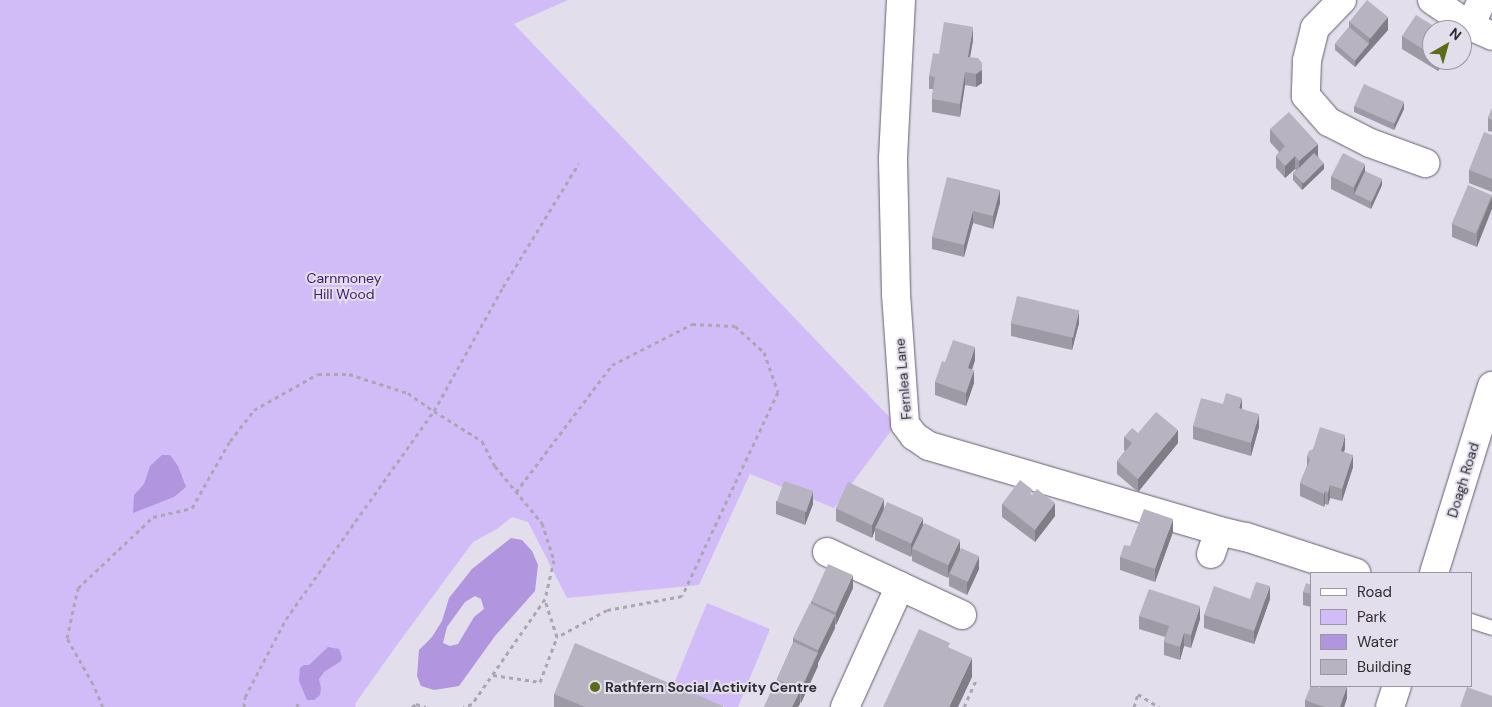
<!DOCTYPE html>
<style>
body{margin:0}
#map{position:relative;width:1492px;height:707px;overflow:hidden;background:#e3deec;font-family:"DM Sans",sans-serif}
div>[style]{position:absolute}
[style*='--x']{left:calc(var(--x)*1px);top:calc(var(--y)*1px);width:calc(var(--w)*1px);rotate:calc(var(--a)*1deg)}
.green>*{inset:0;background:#d2bcf8}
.water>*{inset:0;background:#b195de}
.path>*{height:3px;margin-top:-1.5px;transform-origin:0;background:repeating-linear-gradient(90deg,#aba7b2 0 4px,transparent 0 8px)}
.roads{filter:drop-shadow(0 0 1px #64606c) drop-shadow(0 0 1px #64606c)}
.service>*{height:14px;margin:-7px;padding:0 7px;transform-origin:7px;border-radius:7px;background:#fff}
.minor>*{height:28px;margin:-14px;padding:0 14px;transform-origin:14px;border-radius:14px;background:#fff}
.secondary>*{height:28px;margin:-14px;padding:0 14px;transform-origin:14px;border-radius:14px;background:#fff}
.wall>*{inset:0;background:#9d9aa5}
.shaded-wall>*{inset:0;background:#807d86}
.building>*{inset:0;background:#b7b3c0;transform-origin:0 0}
.dots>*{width:14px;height:14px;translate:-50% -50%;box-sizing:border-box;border:2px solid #e3deec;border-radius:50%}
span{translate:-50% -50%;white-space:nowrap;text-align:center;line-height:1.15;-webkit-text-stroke:4px #e3deec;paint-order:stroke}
.park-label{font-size:14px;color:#42186d}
.street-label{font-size:14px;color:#2e2d32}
.poi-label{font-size:14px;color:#2e2d32;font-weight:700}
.left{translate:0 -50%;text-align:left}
.legend{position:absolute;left:1310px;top:572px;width:162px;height:115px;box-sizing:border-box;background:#e3deec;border:1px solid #9b97a2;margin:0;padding:6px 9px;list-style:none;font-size:15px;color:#2e2d32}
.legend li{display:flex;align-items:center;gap:10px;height:25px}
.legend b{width:25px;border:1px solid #9b97a2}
.north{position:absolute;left:1422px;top:20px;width:50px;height:50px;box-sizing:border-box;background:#e3deec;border:1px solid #9b97a2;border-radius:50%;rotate:38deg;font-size:14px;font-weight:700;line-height:20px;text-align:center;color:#2e2d32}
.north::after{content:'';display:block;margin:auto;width:18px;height:22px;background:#5b6d1a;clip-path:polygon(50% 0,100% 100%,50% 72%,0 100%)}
</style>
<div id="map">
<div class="green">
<div style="clip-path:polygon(0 0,568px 0,514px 24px,896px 424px,834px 508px,750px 474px,699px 585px,567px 598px,528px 522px,512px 517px,497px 529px,473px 542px,394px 649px,355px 704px,356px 707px,0 707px)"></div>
<div style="clip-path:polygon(707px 603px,770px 629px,738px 707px,725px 707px,673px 686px)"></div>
</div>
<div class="water">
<div style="clip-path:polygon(162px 455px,170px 455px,178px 466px,186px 487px,174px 497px,133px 513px,134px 495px,144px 484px,150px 466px)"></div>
<div style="clip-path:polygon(evenodd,511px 538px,522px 540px,532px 551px,538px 565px,535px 591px,495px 636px,459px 686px,434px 690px,421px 686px,417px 676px,419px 650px,432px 637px,442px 621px,449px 598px,472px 569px,511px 538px,475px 596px,481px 599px,484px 609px,474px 617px,458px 644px,450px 646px,443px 643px,447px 627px,465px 602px,475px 596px)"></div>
<div style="clip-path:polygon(328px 647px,339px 649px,342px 657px,341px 661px,324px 672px,319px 679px,321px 688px,320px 695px,314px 700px,307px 700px,299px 681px,300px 668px,304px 665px,309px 665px)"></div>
</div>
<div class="path">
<div style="--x:516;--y:492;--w:159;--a:-52.9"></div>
<div style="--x:612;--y:365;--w:90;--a:-27.1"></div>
<div style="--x:692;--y:324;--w:43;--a:2.7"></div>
<div style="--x:735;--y:326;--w:39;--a:42"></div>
<div style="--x:764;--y:352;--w:42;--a:70.7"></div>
<div style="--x:778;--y:392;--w:225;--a:115.2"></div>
<div style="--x:682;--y:596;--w:76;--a:169.4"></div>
<div style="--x:607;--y:610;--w:57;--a:151.6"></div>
<div style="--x:557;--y:637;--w:40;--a:-108"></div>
<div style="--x:493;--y:675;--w:48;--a:8.5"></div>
<div style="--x:540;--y:682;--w:48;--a:-69.3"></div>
<div style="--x:103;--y:707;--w:25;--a:-113"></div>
<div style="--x:93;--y:684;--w:53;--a:-119.5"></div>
<div style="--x:67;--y:638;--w:51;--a:-77.6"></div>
<div style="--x:78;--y:588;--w:103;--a:-43.4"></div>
<div style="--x:153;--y:517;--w:40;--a:-13"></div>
<div style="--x:192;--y:508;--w:77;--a:-60.4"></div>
<div style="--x:230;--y:441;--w:39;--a:-52"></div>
<div style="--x:254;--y:410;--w:73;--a:-29.4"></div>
<div style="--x:318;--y:374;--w:31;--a:0"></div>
<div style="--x:349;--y:374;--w:62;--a:17.9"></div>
<div style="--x:408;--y:393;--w:32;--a:35"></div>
<div style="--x:434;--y:411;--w:142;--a:-60.9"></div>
<div style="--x:503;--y:287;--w:145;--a:-58.5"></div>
<div style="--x:244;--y:707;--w:10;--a:-84"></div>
<div style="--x:245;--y:697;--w:88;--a:-62.3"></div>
<div style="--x:286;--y:619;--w:255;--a:-54.6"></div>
<div style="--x:434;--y:411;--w:57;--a:32"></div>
<div style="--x:482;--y:441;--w:28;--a:63"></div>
<div style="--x:495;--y:466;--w:74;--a:50.5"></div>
<div style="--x:542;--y:523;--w:39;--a:72"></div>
<div style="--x:554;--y:560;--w:40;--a:103"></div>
<div style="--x:545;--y:599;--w:128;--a:124.8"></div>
<div style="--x:472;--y:704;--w:9;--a:162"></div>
<div style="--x:297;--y:707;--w:4;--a:-76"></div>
<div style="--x:412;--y:707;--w:5;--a:-37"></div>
<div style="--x:416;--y:704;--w:10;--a:17"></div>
<div style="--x:964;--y:707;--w:32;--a:-66"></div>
<div style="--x:1134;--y:707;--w:14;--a:-73"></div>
<div style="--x:1138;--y:694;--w:25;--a:32"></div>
</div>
<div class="roads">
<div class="service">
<div style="--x:1471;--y:621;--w:22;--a:18"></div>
</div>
<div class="minor">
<div style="--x:901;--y:0;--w:160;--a:92.9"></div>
<div style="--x:893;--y:160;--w:134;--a:88.7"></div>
<div style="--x:896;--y:294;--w:130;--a:86"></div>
<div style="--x:905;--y:424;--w:15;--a:53"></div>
<div style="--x:914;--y:436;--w:18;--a:34"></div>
<div style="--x:929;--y:446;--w:302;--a:16.3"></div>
<div style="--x:1342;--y:0;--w:39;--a:134"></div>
<div style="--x:1315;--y:28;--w:34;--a:104"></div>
<div style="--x:1307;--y:61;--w:35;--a:92"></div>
<div style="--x:1306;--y:96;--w:35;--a:49"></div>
<div style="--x:1329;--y:122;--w:46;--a:27.1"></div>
<div style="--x:1370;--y:143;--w:59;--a:20"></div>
<div style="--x:1432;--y:0;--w:46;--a:34.4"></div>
<div style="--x:1470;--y:26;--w:24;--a:24"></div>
<div style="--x:1470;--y:26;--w:29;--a:-65"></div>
<div style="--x:827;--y:552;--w:149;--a:25"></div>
<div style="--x:1211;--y:554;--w:24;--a:-71"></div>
<div style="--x:1219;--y:531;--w:28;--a:13"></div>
<div style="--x:1246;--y:537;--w:116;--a:18.1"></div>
<div style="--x:845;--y:707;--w:133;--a:-65.6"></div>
</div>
<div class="secondary">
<div style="--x:1434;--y:573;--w:196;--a:-72.8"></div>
<div style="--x:1390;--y:707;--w:22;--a:-72"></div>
</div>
</div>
<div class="wall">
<div style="clip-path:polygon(1349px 21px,1388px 30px,1355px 67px,1335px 50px,1335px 44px,1349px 27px)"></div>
<div style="clip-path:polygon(1432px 30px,1432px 60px,1445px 60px,1438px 71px,1402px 49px,1402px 36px)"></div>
<div style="clip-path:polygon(973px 40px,970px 57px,982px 83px,976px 87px,965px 85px,960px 117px,932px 112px,932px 99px,933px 89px,929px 89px,929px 76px,939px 54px)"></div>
<div style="clip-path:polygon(1354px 106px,1404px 109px,1394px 130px,1354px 112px)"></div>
<div style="clip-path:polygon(1492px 108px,1492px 132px,1488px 131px,1488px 118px)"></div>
<div style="clip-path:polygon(1270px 129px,1318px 156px,1324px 169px,1302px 190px,1293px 180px,1293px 173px,1296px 170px,1295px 169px,1285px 178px,1276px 168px,1276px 156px,1279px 152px,1270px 142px)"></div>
<div style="clip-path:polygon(1492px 135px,1492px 192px,1469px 183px,1469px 170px)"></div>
<div style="clip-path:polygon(1365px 171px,1382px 185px,1371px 209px,1331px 189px,1331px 176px)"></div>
<div style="clip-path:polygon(1000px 190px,1000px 203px,993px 229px,973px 223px,964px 257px,932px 249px,932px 237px)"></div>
<div style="clip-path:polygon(1492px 195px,1477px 247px,1452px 237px,1452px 224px)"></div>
<div style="clip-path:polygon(1011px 323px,1079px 323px,1072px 350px,1011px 336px)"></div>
<div style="clip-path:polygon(975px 360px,972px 370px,974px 383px,966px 406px,935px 395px,935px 382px,945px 362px)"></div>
<div style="clip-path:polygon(1242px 409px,1259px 427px,1251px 456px,1193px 439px,1193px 426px)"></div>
<div style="clip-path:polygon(1138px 433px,1178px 443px,1138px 492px,1117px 474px,1117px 461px,1125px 451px,1124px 450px,1124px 437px)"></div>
<div style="clip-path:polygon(1345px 448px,1344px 452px,1353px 467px,1342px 501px,1330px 498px,1328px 505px,1325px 504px,1324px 507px,1300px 496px,1300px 483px,1307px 466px,1307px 456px)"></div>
<div style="clip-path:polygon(1033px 495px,1055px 516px,1035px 542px,1002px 517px,1002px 504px)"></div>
<div style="clip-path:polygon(776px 501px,813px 504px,805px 525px,776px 514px)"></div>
<div style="clip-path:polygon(836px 508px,884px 509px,923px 524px,960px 550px,979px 569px,967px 595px,949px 586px,949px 576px,948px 578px,912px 561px,912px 555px,911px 557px,875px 540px,875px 530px,872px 538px,836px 521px)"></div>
<div style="clip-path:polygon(1173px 532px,1155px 582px,1120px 570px,1120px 557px,1130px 546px)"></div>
<div style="clip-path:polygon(1311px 585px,1311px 607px,1303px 605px,1303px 592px)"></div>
<div style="clip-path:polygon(853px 588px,836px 625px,835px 624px,835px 628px,818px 663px,818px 666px,801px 703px,800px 702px,798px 707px,764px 707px,777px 681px,777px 679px,793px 643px,793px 638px,811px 604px,811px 601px)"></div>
<div style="clip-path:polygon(1250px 599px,1270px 599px,1254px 644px,1204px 628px,1204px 615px)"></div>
<div style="clip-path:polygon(1139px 616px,1200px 619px,1191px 648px,1184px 646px,1180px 660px,1164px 655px,1164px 642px,1165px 637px,1139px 629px)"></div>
<div style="clip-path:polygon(1320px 688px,1347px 698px,1344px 707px,1305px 707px,1305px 700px)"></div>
<div style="clip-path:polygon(554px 694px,723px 707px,554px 707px)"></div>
</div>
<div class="shaded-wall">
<div style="clip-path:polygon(1388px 17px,1388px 30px,1355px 67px,1355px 61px,1369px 44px,1369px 38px)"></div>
<div style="clip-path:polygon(973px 27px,973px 40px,968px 69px,968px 57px)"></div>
<div style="clip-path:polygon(1438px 60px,1445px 60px,1438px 71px)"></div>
<div style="clip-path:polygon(982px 63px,982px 83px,976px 87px,976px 74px)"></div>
<div style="clip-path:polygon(965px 72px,965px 85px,960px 117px,960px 104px)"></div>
<div style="clip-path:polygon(1404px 102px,1404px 109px,1394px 130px,1394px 124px)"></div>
<div style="clip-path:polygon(1318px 144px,1318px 157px,1299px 174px,1299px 161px)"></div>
<div style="clip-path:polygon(1295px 156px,1295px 169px,1285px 178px,1285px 166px)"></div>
<div style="clip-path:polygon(1324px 163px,1324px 169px,1302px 190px,1302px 183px)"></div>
<div style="clip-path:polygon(1365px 164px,1365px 177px,1354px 194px,1354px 188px)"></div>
<div style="clip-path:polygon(1382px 179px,1382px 185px,1371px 209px,1371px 202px)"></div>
<div style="clip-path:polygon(1000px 190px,1000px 203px,993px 229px,993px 216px)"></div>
<div style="clip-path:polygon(1492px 196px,1492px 209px,1477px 247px,1477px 234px)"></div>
<div style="clip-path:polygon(973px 211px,973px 223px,964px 257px,964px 245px)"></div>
<div style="clip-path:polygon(1079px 310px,1079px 323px,1072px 350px,1072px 337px)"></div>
<div style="clip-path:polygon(975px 347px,975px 360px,968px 381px,968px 368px)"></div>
<div style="clip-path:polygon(974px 370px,974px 383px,966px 406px,966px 393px)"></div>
<div style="clip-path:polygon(1242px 398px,1242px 411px,1239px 408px)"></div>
<div style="clip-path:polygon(1259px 414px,1259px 427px,1251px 456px,1251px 443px)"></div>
<div style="clip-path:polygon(1178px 430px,1178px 443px,1138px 492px,1138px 479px)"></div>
<div style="clip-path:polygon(1345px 435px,1345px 448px,1341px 463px,1341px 451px)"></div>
<div style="clip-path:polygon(1353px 455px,1353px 467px,1342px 501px,1342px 489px)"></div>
<div style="clip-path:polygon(1330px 485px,1330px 498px,1328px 505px,1328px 493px)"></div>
<div style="clip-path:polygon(813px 491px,813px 504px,805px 525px,805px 513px)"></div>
<div style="clip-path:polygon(1325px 491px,1325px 504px,1324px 507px,1324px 494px)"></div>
<div style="clip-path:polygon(884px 499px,884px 512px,875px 527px,875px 530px,872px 538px,872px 525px)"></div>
<div style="clip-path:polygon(1055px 503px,1055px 516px,1035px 542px,1035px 530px)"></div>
<div style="clip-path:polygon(923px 518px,923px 531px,912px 548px,911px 557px,911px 544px)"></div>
<div style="clip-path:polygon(1173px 519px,1173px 532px,1155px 582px,1155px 569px)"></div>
<div style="clip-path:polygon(960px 540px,960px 553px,949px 573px,948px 578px,948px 565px)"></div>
<div style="clip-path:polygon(979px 556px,979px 569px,967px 595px,967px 582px)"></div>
<div style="clip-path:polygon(853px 575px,853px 588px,836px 625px,836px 612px)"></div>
<div style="clip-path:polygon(1270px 586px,1270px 599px,1254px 644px,1254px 631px)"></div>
<div style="clip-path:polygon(1200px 606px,1200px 619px,1191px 648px,1191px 635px)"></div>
<div style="clip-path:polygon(835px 615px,835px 628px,818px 663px,818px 666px,801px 703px,801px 690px,818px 653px,818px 650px)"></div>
<div style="clip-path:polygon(1184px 633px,1184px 646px,1180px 660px,1180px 647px)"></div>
<div style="clip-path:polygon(972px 658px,972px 677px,958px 707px,949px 707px)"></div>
<div style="clip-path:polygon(1347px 686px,1347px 698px,1344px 707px,1340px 707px)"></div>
<div style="clip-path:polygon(800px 691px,800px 704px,798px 707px,792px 707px)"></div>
</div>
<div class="building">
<div style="left:1367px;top:0;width:27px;height:28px;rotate:39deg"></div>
<div style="clip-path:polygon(1416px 15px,1440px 30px,1432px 30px,1432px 55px,1402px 36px)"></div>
<div style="clip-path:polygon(944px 22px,973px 27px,968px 57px,978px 58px,982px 63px,982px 70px,976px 74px,965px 72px,960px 104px,932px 99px,935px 77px,929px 76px,933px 53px,939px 54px)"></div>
<div style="left:1349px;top:27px;width:26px;height:22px;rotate:40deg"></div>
<div style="left:1364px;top:84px;width:44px;height:24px;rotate:24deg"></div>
<div style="clip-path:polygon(1492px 108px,1492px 120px,1488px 118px)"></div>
<div style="clip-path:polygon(1289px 112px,1318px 144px,1299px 161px,1295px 156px,1285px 166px,1276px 156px,1285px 146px,1270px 129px)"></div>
<div style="clip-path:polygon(1484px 132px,1492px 135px,1492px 179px,1469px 170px)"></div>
<div style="left:1314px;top:153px;width:14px;height:29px;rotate:45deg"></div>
<div style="left:1343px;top:153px;width:25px;height:26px;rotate:27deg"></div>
<div style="left:1365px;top:171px;width:19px;height:25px;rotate:25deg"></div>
<div style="clip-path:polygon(947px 177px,1000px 190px,993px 216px,973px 211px,964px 245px,932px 237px)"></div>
<div style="left:1468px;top:185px;width:26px;height:42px;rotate:23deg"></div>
<div style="left:1017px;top:296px;width:64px;height:28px;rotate:13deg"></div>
<div style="clip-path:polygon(953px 340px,975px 347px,968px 368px,974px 370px,966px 393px,935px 382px,942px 361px,945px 362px)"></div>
<div style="clip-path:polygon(1226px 393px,1242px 398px,1239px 408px,1259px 414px,1251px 443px,1193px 426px,1201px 398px,1223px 404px)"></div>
<div style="clip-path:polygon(1156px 412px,1178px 430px,1138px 479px,1117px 461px,1132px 443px,1124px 437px,1132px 428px,1138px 433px)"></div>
<div style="clip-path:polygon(1320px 427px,1345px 435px,1341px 451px,1353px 455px,1342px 489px,1330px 485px,1328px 493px,1325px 491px,1324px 494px,1300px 483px,1310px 460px,1307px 456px,1309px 451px,1313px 449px)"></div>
<div style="clip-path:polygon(1020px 480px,1033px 490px,1030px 493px,1032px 495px,1037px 489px,1055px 503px,1035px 530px,1002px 504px)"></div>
<div style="left:784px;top:481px;width:31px;height:22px;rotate:19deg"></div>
<div style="left:848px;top:482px;width:40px;height:29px;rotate:25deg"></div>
<div style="left:887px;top:502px;width:39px;height:28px;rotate:24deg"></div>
<div style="clip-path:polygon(1144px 509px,1173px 519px,1155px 569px,1120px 557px,1124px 545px,1130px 546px)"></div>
<div style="left:924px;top:523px;width:40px;height:28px;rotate:25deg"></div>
<div style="left:961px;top:548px;width:20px;height:28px;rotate:24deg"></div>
<div style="left:828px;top:564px;width:27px;height:41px;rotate:24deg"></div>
<div style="clip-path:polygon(1256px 582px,1270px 586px,1254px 631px,1204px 615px,1214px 586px,1250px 599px)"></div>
<div style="clip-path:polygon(1306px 583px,1311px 585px,1311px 594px,1303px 592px)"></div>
<div style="clip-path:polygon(1149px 589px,1200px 606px,1191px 635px,1184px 633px,1180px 647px,1164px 642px,1169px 626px,1139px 616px)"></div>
<div style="left:810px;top:603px;width:28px;height:39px;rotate:26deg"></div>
<div style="clip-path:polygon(919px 629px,950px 643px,948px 647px,972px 658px,949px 707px,883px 707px)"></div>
<div style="left:794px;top:642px;width:26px;height:41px;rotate:25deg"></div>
<div style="clip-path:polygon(575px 643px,723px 706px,723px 707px,585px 707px,554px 694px)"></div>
<div style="clip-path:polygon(776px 680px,800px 691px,792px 707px,764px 707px)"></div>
<div style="clip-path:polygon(1311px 685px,1311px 686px,1315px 686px,1320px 688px,1320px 686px,1347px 686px,1340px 707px,1324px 707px,1305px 700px)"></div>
<div style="clip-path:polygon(1467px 687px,1492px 696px,1492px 707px,1460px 707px)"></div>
</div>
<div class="dots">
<div style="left:595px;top:687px;background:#5b6d1a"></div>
</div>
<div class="park-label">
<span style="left:344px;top:286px">Carnmoney<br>Hill Wood</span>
</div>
<div class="street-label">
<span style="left:903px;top:379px;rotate:-95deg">Fernlea Lane</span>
<span style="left:1463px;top:480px;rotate:-73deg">Doagh Road</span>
</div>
<div class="poi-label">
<span class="left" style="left:605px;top:687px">Rathfern Social Activity Centre</span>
</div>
<ul class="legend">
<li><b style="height:6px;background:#fff"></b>Road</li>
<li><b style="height:14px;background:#d2bcf8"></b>Park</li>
<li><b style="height:14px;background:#b195de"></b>Water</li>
<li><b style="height:14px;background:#b7b3c0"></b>Building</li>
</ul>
<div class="north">N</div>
</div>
